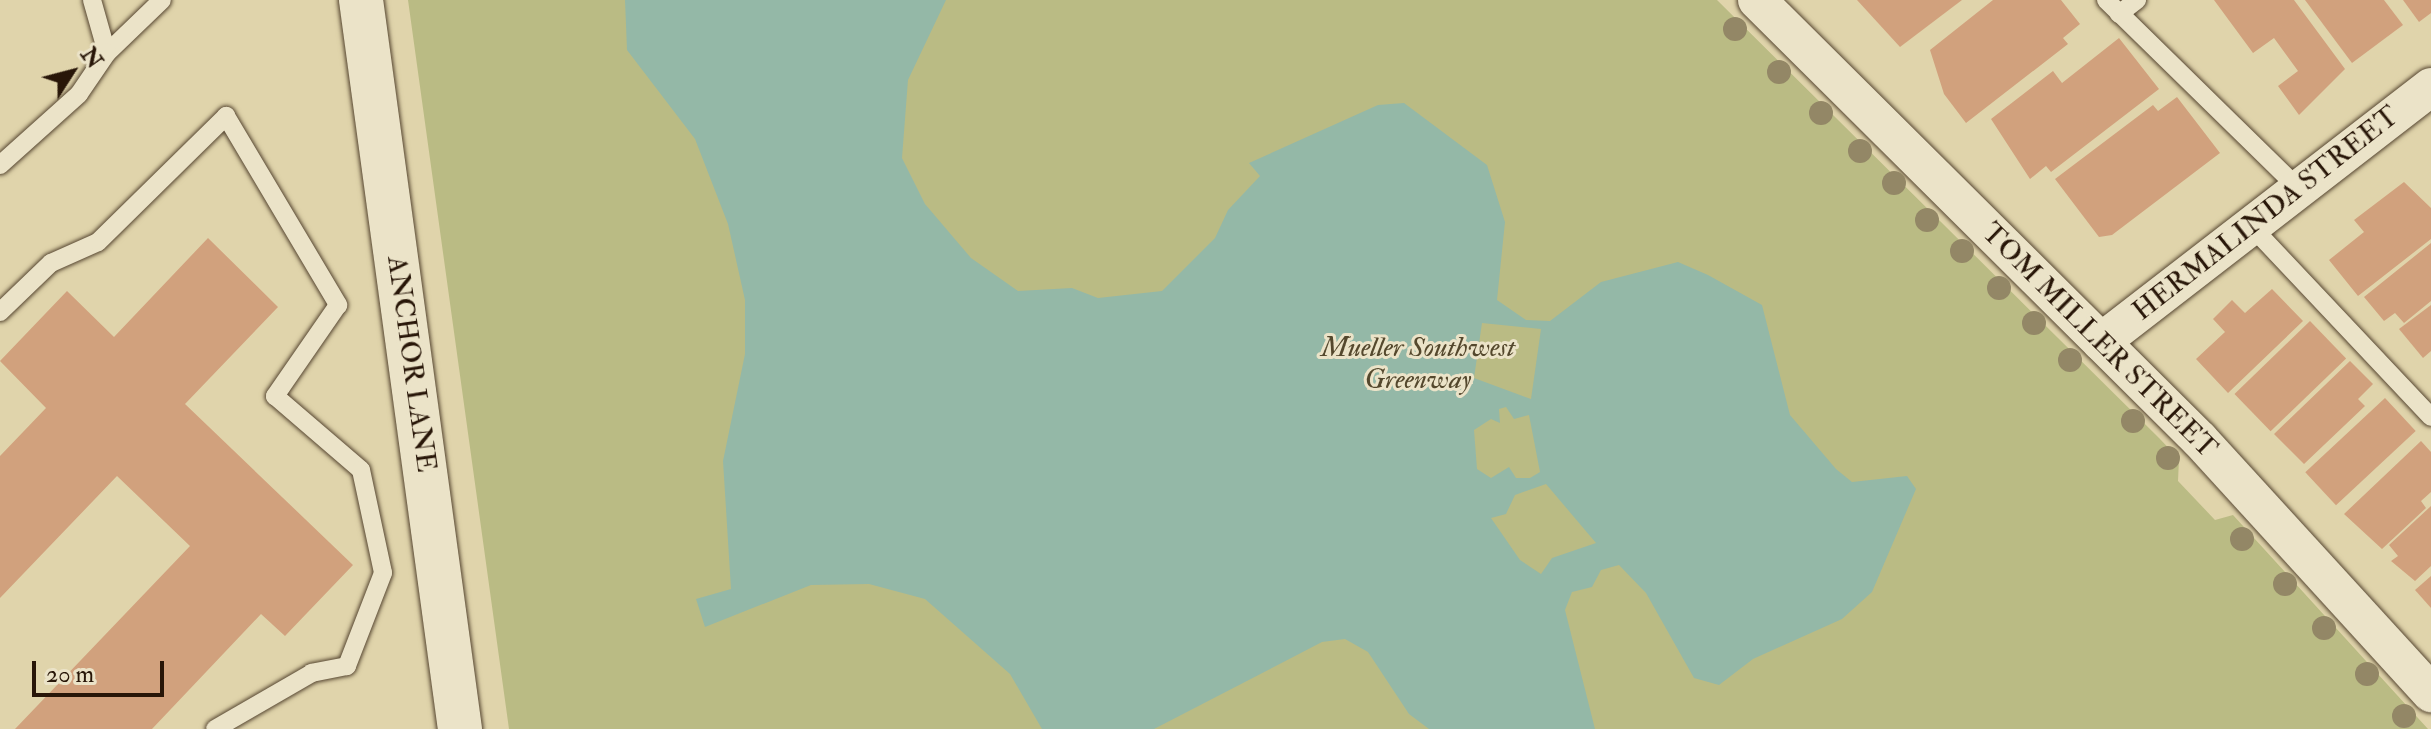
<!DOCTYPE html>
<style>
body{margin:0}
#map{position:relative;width:2431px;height:729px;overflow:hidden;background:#e0d4ab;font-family:"IM FELL Double Pica",serif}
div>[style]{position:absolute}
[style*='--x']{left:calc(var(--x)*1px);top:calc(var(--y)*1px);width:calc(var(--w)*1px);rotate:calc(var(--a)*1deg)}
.green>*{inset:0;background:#babb84}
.water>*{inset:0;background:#94b8a7}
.building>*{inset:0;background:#d1a17d;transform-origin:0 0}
.roads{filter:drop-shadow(0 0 2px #564631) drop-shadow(0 0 2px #564631)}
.lane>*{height:18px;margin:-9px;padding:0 9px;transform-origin:9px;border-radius:9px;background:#ebe3c8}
.street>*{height:38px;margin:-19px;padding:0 19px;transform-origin:19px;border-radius:19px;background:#ebe3c8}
.secondary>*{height:44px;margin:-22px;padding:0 22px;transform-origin:22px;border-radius:22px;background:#ebe3c8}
.trees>*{width:24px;height:24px;margin:-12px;border-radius:50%;background:#938766}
span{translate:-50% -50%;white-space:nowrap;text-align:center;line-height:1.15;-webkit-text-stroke:6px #ebe3c8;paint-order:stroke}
.street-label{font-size:28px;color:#281608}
.park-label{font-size:28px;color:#54482d;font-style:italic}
.north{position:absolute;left:32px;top:32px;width:80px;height:80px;-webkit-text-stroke:6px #ebe3c8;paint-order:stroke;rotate:54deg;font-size:22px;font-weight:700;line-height:32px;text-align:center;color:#281608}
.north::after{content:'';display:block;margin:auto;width:28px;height:36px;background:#281608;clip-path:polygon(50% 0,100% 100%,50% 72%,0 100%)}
.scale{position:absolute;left:32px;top:661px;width:132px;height:36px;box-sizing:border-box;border:4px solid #281608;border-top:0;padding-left:10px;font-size:24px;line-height:28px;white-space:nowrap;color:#281608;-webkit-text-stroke:6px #ebe3c8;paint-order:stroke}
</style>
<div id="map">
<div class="green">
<div style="clip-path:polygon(408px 0,1717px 0,2159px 438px,2179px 459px,2178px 481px,2215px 520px,2233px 515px,2428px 729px,509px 729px)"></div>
</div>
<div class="water">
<div style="clip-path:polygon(evenodd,625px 0,946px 0,908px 80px,902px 158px,925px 204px,971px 258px,1018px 291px,1072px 288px,1098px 298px,1162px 291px,1215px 238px,1228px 210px,1260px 176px,1249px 163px,1378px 105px,1404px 103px,1487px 165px,1505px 222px,1497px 300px,1526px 320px,1550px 321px,1601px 282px,1678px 262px,1708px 275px,1762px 305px,1790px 415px,1836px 469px,1852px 482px,1907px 476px,1916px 489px,1872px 592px,1842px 619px,1753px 659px,1719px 685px,1694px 678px,1646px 593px,1619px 565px,1601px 570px,1592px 587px,1572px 592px,1565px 610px,1595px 729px,1429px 729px,1409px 714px,1368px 652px,1345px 639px,1322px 642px,1154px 729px,1042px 729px,1010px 674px,925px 599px,869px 584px,811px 585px,705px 627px,696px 599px,731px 589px,723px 461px,745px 354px,745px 300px,728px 224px,695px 139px,627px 50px,625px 0,1482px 323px,1541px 329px,1531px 399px,1474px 378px,1482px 323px,625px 0,1506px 407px,1514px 419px,1529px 415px,1540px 472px,1530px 478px,1516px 478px,1509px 467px,1491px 478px,1477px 469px,1474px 430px,1491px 419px,1500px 423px,1499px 409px,1506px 407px,625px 0,1546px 484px,1596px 543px,1552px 558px,1541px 574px,1520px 560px,1491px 518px,1506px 514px,1515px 495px,1546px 484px)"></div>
</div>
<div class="building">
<div style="clip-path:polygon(1857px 0,1962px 0,1900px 47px)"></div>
<div style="clip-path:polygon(1993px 0,2061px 0,2080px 24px,2063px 38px,2068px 44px,1966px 123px,1944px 94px,1930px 50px)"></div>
<div style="clip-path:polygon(2214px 0,2294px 0,2345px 69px,2299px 115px,2278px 86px,2298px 71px,2274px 38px,2253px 53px)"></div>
<div style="clip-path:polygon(2305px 0,2384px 0,2403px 25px,2352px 63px)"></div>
<div style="clip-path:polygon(2403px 0,2431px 0,2431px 13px,2419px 22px)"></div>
<div style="clip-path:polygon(2119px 38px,2159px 89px,2051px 172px,2046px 166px,2030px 179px,1991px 119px,2053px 71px,2062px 83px)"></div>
<div style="clip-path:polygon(2177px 97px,2220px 153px,2112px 235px,2099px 237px,2055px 179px,2153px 105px,2158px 111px)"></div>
<div style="clip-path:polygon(2404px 182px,2431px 208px,2431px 239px,2358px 296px,2329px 260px,2364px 232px,2354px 220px)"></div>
<div style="clip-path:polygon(208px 238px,278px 307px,185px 404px,353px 565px,285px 636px,261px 614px,152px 729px,15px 729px,190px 546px,117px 476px,0 598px,0 456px,46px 408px,0 361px,67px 291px,114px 337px)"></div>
<div style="clip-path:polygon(2431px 243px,2431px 301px,2404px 323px,2395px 313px,2384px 321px,2364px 297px)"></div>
<div style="clip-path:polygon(2272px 289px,2303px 321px,2228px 393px,2196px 359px,2225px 332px,2213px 319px,2232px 300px,2245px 313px)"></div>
<div style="clip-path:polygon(2431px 305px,2431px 351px,2423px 358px,2399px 329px)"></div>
<div style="left:2310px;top:321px;width:52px;height:105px;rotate:46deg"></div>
<div style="clip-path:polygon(2350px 361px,2373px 384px,2358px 399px,2365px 406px,2304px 464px,2274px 434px)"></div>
<div style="left:2385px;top:398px;width:45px;height:109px;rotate:47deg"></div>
<div style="clip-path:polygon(2421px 441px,2431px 452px,2431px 492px,2421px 501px,2426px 508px,2382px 549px,2344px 514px)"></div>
<div style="clip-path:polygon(2431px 506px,2431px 566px,2415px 581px,2391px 561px,2398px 556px,2389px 545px)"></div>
<div style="clip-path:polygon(2431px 576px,2431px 608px,2415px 590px)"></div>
</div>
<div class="roads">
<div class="lane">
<div style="--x:92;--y:0;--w:55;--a:74.2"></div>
<div style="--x:107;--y:53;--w:76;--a:-43.9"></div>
<div style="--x:2106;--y:0;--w:270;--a:44.4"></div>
<div style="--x:2119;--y:14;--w:23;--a:-38"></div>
<div style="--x:0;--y:165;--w:106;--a:-41.9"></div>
<div style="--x:79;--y:94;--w:50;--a:-55.7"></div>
<div style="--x:2251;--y:226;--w:262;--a:46.7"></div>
<div style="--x:0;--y:312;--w:71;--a:-43.9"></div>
<div style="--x:51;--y:263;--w:51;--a:-24.1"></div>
<div style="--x:98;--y:242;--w:180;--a:-44.5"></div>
<div style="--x:226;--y:116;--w:220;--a:59.3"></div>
<div style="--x:338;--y:305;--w:111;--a:124.7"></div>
<div style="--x:275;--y:396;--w:113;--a:40.7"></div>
<div style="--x:361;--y:470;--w:105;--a:77.9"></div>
<div style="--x:383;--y:573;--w:100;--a:111.2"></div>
<div style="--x:347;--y:666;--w:36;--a:169"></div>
<div style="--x:312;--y:673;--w:112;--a:150"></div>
</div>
<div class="street">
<div style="--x:1757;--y:0;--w:624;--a:44.81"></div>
<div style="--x:2200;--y:440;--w:343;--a:47.6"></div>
<div style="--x:2101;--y:342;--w:417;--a:-37.7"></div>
</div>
<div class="secondary">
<div style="--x:361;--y:0;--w:736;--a:82.27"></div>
</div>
</div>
<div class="trees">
<div style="left:1735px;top:29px"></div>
<div style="left:1779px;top:72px"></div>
<div style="left:1821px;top:113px"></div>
<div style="left:1860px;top:151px"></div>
<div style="left:1894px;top:183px"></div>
<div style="left:1927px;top:220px"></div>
<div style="left:1962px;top:251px"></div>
<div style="left:1999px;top:288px"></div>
<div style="left:2034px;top:323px"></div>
<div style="left:2070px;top:360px"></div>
<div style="left:2133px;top:421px"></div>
<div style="left:2168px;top:458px"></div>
<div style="left:2242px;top:539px"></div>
<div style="left:2285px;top:584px"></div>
<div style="left:2324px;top:628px"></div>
<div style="left:2367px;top:674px"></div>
<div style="left:2404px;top:716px"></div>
</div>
<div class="street-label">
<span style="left:2266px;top:214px;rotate:-38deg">HERMALINDA STREET</span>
<span style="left:2099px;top:341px;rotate:45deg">TOM MILLER STREET</span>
<span style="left:411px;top:364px;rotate:82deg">ANCHOR LANE</span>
</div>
<div class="park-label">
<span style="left:1418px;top:364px">Mueller Southwest<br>Greenway</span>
</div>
<div class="north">N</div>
<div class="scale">20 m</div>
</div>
